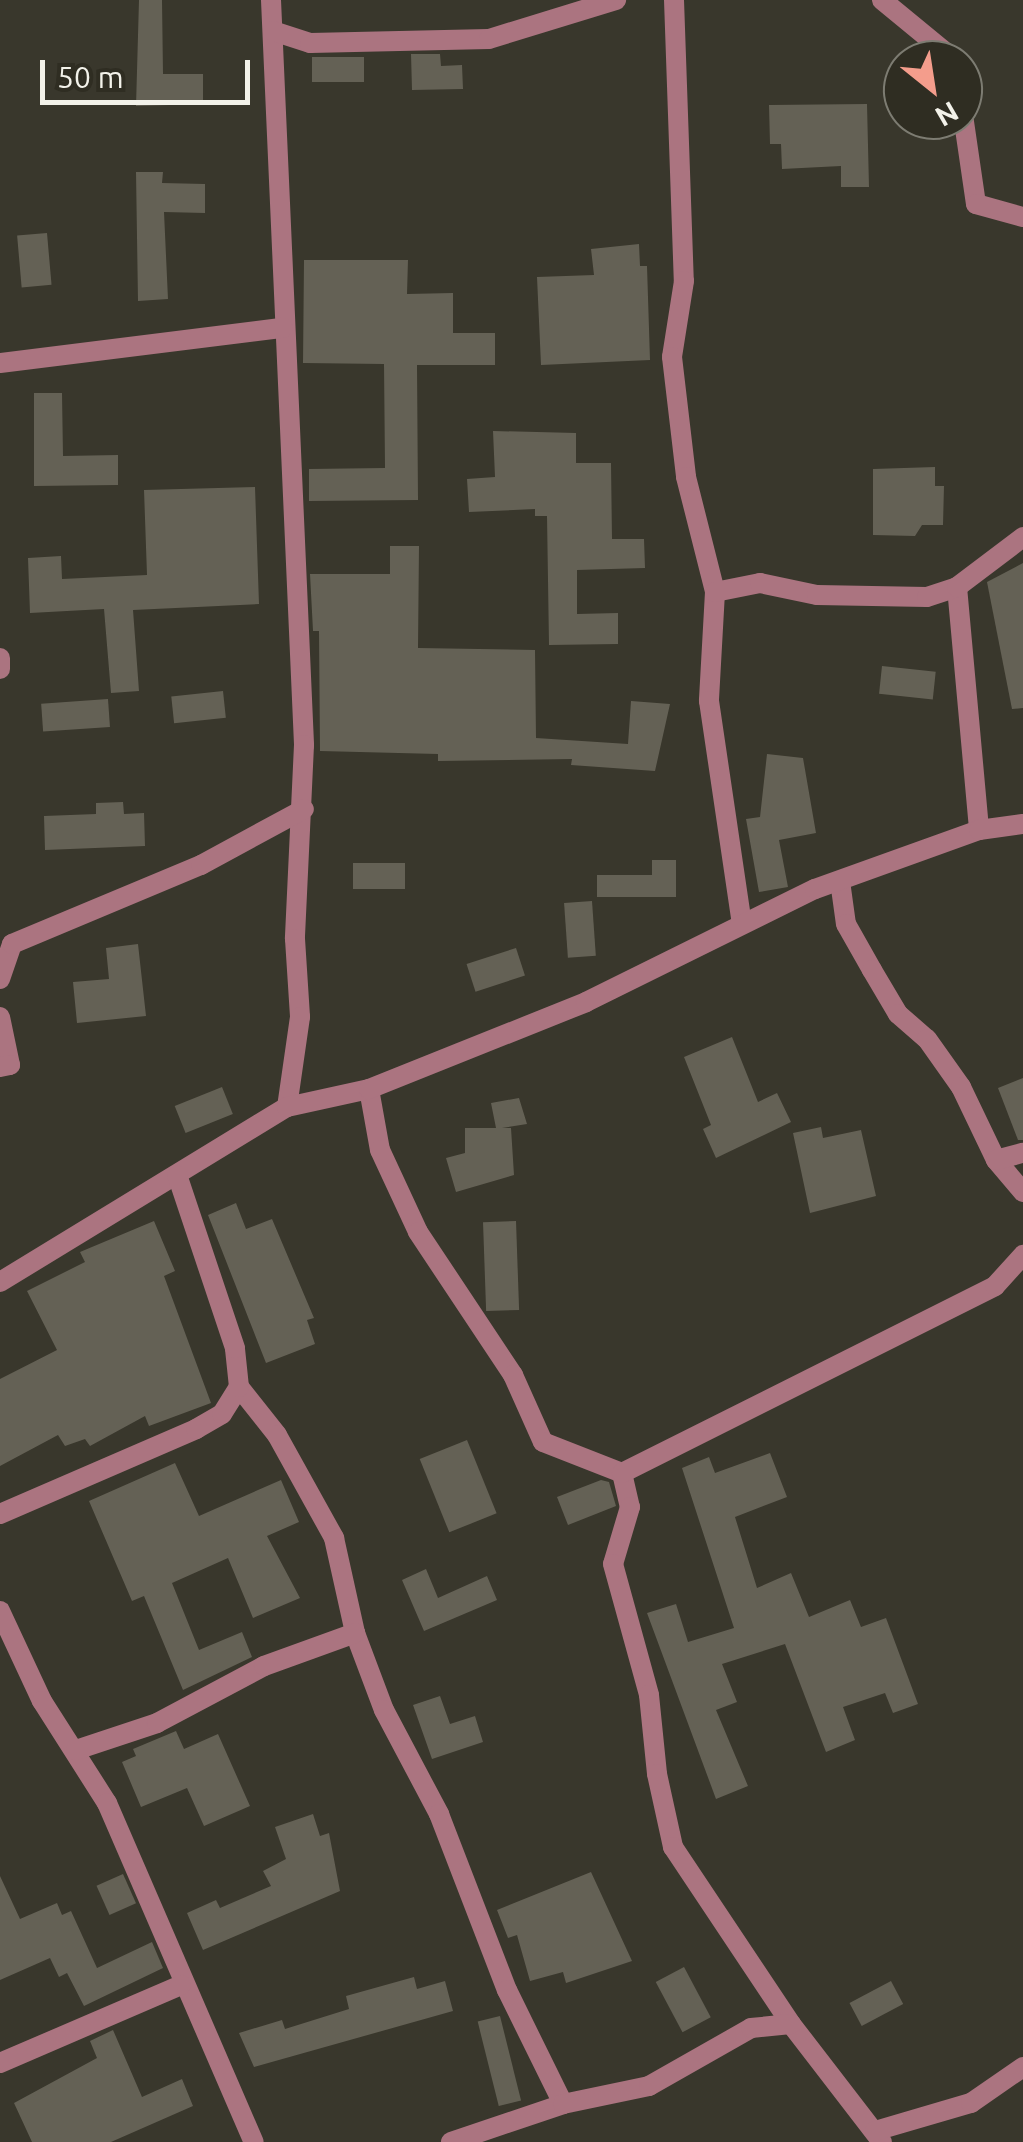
<!DOCTYPE html>
<style>
body{margin:0}
#map{position:relative;width:1023px;height:2142px;overflow:hidden;background:#39372c;font-family:Ubuntu,sans-serif}
div>[style]{position:absolute}
[style*='--x']{left:calc(var(--x)*1px);top:calc(var(--y)*1px);width:calc(var(--w)*1px);rotate:calc(var(--a)*1deg)}
.building>*{inset:0;background:#646155;transform-origin:0 0}
.street>*{height:20px;margin:-10px;padding:0 10px;transform-origin:10px;border-radius:10px;background:#ab7480}
span{translate:-50% -50%;white-space:nowrap;text-align:center;line-height:1.15;-webkit-text-stroke:10px #2f2d22;paint-order:stroke}
.north{position:absolute;left:883px;top:40px;width:100px;height:100px;box-sizing:border-box;background:#2f2d22;border:2px solid #7d7c72;border-radius:50%;rotate:150deg;font-size:28px;font-weight:700;line-height:40px;text-align:center;color:#f3f2ea}
.north::after{content:'';display:block;margin:auto;width:35px;height:45px;background:#f49d8c;clip-path:polygon(50% 0,100% 100%,50% 72%,0 100%)}
.scale{position:absolute;left:40px;top:60px;width:210px;height:45px;box-sizing:border-box;border:5px solid #f3f2ea;border-top:0;padding-left:12px;font-size:30px;line-height:35px;white-space:nowrap;color:#f3f2ea;-webkit-text-stroke:8px #2f2d22;paint-order:stroke}
</style>
<div id="map">
<div class="building">
<div style="clip-path:polygon(139px 0,162px 0,163px 74px,203px 74px,203px 104px,136px 106px)"></div>
<div style="clip-path:polygon(411px 54px,440px 54px,441px 66px,462px 65px,463px 89px,412px 90px)"></div>
<div style="left:312px;top:57px;width:52px;height:25px"></div>
<div style="clip-path:polygon(867px 104px,869px 187px,841px 187px,841px 166px,782px 169px,781px 144px,770px 144px,769px 105px)"></div>
<div style="clip-path:polygon(136px 172px,163px 172px,162px 183px,205px 184px,205px 213px,164px 212px,168px 299px,138px 301px)"></div>
<div style="left:47px;top:233px;width:52px;height:30px;rotate:85deg"></div>
<div style="clip-path:polygon(639px 244px,640px 266px,647px 266px,650px 360px,541px 365px,537px 277px,594px 275px,591px 249px)"></div>
<div style="clip-path:polygon(304px 260px,408px 260px,407px 294px,453px 293px,453px 333px,495px 333px,495px 365px,417px 365px,418px 500px,309px 501px,309px 469px,385px 468px,384px 364px,303px 363px)"></div>
<div style="clip-path:polygon(34px 393px,62px 393px,63px 456px,118px 455px,118px 485px,34px 486px)"></div>
<div style="clip-path:polygon(493px 431px,576px 433px,576px 463px,611px 463px,612px 539px,644px 539px,645px 568px,577px 570px,577px 614px,618px 613px,618px 644px,549px 645px,547px 516px,535px 516px,535px 509px,469px 512px,467px 479px,495px 477px)"></div>
<div style="clip-path:polygon(935px 467px,935px 486px,944px 486px,943px 525px,922px 525px,915px 536px,873px 535px,873px 469px)"></div>
<div style="clip-path:polygon(255px 487px,259px 604px,133px 610px,139px 691px,111px 693px,104px 609px,30px 613px,28px 558px,61px 556px,62px 579px,147px 575px,144px 490px)"></div>
<div style="clip-path:polygon(390px 546px,419px 546px,418px 648px,535px 650px,536px 738px,628px 744px,631px 701px,670px 704px,655px 771px,571px 765px,572px 759px,438px 761px,438px 754px,320px 751px,319px 631px,313px 631px,310px 574px,390px 574px)"></div>
<div style="clip-path:polygon(1023px 563px,1023px 708px,1012px 709px,987px 582px)"></div>
<div style="left:882px;top:666px;width:54px;height:28px;rotate:6deg"></div>
<div style="left:223px;top:691px;width:27px;height:52px;rotate:84deg"></div>
<div style="left:108px;top:699px;width:28px;height:67px;rotate:86deg"></div>
<div style="clip-path:polygon(767px 754px,803px 758px,816px 833px,779px 840px,788px 887px,759px 892px,746px 819px,760px 817px)"></div>
<div style="clip-path:polygon(123px 802px,124px 814px,144px 813px,145px 846px,45px 850px,44px 816px,96px 814px,96px 803px)"></div>
<div style="clip-path:polygon(652px 860px,676px 860px,676px 897px,597px 897px,597px 875px,652px 875px)"></div>
<div style="left:353px;top:863px;width:52px;height:26px"></div>
<div style="left:592px;top:901px;width:55px;height:28px;rotate:86deg"></div>
<div style="clip-path:polygon(138px 944px,146px 1016px,77px 1023px,73px 982px,109px 979px,106px 948px)"></div>
<div style="left:516px;top:948px;width:29px;height:52px;rotate:72deg"></div>
<div style="clip-path:polygon(732px 1037px,758px 1102px,777px 1093px,791px 1122px,716px 1158px,703px 1129px,711px 1125px,684px 1057px)"></div>
<div style="clip-path:polygon(1023px 1078px,1023px 1140px,1018px 1140px,998px 1088px)"></div>
<div style="left:222px;top:1087px;width:29px;height:51px;rotate:68deg"></div>
<div style="clip-path:polygon(519px 1098px,527px 1124px,502px 1128px,511px 1128px,514px 1175px,456px 1192px,446px 1158px,465px 1153px,465px 1128px,496px 1128px,491px 1103px)"></div>
<div style="clip-path:polygon(821px 1127px,823px 1138px,861px 1130px,876px 1196px,810px 1213px,793px 1133px)"></div>
<div style="clip-path:polygon(236px 1203px,246px 1229px,272px 1219px,314px 1318px,307px 1320px,315px 1344px,266px 1363px,208px 1215px)"></div>
<div style="clip-path:polygon(154px 1221px,175px 1271px,164px 1276px,211px 1403px,149px 1426px,145px 1416px,90px 1446px,85px 1439px,65px 1446px,58px 1435px,0 1466px,0 1379px,57px 1350px,27px 1291px,85px 1262px,80px 1252px)"></div>
<div style="left:516px;top:1221px;width:89px;height:33px;rotate:88deg"></div>
<div style="left:467px;top:1440px;width:79px;height:51px;rotate:68deg"></div>
<div style="clip-path:polygon(770px 1453px,787px 1497px,735px 1517px,757px 1588px,791px 1573px,809px 1617px,850px 1600px,861px 1627px,886px 1618px,918px 1704px,893px 1713px,885px 1693px,843px 1707px,855px 1740px,826px 1752px,785px 1644px,722px 1664px,737px 1702px,716px 1710px,748px 1786px,716px 1799px,647px 1613px,676px 1604px,688px 1642px,734px 1628px,682px 1468px,709px 1457px,715px 1473px)"></div>
<div style="clip-path:polygon(175px 1463px,199px 1516px,281px 1480px,299px 1522px,267px 1536px,300px 1598px,253px 1618px,228px 1558px,172px 1583px,199px 1650px,242px 1632px,252px 1657px,183px 1690px,144px 1596px,132px 1601px,89px 1501px)"></div>
<div style="clip-path:polygon(601px 1480px,609px 1482px,616px 1506px,568px 1525px,557px 1497px)"></div>
<div style="clip-path:polygon(426px 1569px,438px 1598px,487px 1576px,497px 1600px,424px 1631px,402px 1580px)"></div>
<div style="clip-path:polygon(440px 1696px,450px 1724px,475px 1716px,483px 1742px,432px 1759px,413px 1705px)"></div>
<div style="clip-path:polygon(176px 1731px,184px 1749px,218px 1734px,250px 1806px,204px 1826px,187px 1788px,141px 1807px,122px 1762px,136px 1756px,133px 1749px)"></div>
<div style="clip-path:polygon(313px 1814px,320px 1836px,329px 1833px,340px 1891px,203px 1950px,187px 1913px,216px 1900px,220px 1908px,271px 1886px,263px 1871px,286px 1859px,275px 1827px)"></div>
<div style="clip-path:polygon(591px 1872px,632px 1961px,566px 1983px,563px 1972px,530px 1981px,517px 1935px,508px 1938px,497px 1910px)"></div>
<div style="left:123px;top:1874px;width:32px;height:29px;rotate:66deg"></div>
<div style="clip-path:polygon(0 1876px,20px 1919px,57px 1903px,62px 1915px,71px 1911px,97px 1968px,152px 1942px,163px 1968px,84px 2006px,67px 1973px,59px 1977px,50px 1958px,0 1980px)"></div>
<div style="left:684px;top:1967px;width:57px;height:32px;rotate:62deg"></div>
<div style="clip-path:polygon(414px 1977px,417px 1989px,445px 1981px,453px 2011px,254px 2067px,239px 2033px,282px 2020px,285px 2029px,349px 2009px,346px 1996px)"></div>
<div style="left:891px;top:1981px;width:26px;height:47px;rotate:62deg"></div>
<div style="left:500px;top:2016px;width:87px;height:23px;rotate:76deg"></div>
<div style="clip-path:polygon(113px 2030px,142px 2097px,182px 2079px,193px 2106px,111px 2142px,32px 2142px,14px 2103px,97px 2058px,90px 2041px)"></div>
</div>
<div class="street">
<div style="--x:271;--y:0;--w:746;--a:87.46"></div>
<div style="--x:304;--y:745;--w:194;--a:92.7"></div>
<div style="--x:295;--y:939;--w:78;--a:86.3"></div>
<div style="--x:300;--y:1017;--w:91;--a:98.2"></div>
<div style="--x:674;--y:0;--w:281;--a:88"></div>
<div style="--x:684;--y:281;--w:77;--a:99"></div>
<div style="--x:672;--y:357;--w:121;--a:83.3"></div>
<div style="--x:686;--y:477;--w:119;--a:75.8"></div>
<div style="--x:715;--y:592;--w:109;--a:93.2"></div>
<div style="--x:709;--y:701;--w:225;--a:81.6"></div>
<div style="--x:882;--y:0;--w:94;--a:39.4"></div>
<div style="--x:273;--y:31;--w:39;--a:18"></div>
<div style="--x:310;--y:43;--w:179;--a:-1.3"></div>
<div style="--x:489;--y:39;--w:133;--a:-17.1"></div>
<div style="--x:963;--y:115;--w:90;--a:81.7"></div>
<div style="--x:976;--y:204;--w:49;--a:15.5"></div>
<div style="--x:0;--y:363;--w:285;--a:-7.1"></div>
<div style="--x:957;--y:587;--w:244;--a:84.8"></div>
<div style="--x:715;--y:592;--w:46;--a:-11.3"></div>
<div style="--x:760;--y:583;--w:58;--a:11.9"></div>
<div style="--x:817;--y:595;--w:110;--a:1"></div>
<div style="--x:927;--y:597;--w:32;--a:-18"></div>
<div style="--x:957;--y:587;--w:83;--a:-37.1"></div>
<div style="--x:0;--y:658;--w:11;--a:90"></div>
<div style="--x:840;--y:881;--w:43;--a:82.1"></div>
<div style="--x:846;--y:924;--w:53;--a:60.5"></div>
<div style="--x:872;--y:970;--w:51;--a:59.4"></div>
<div style="--x:898;--y:1014;--w:38;--a:41"></div>
<div style="--x:927;--y:1039;--w:59;--a:54.7"></div>
<div style="--x:961;--y:1087;--w:81;--a:64.4"></div>
<div style="--x:996;--y:1160;--w:42;--a:49.8"></div>
<div style="--x:0;--y:979;--w:37;--a:-71"></div>
<div style="--x:12;--y:944;--w:205;--a:-22.7"></div>
<div style="--x:201;--y:865;--w:117;--a:-28.5"></div>
<div style="--x:0;--y:1017;--w:49;--a:78.2"></div>
<div style="--x:10;--y:1065;--w:10;--a:169"></div>
<div style="--x:369;--y:1089;--w:62;--a:79.8"></div>
<div style="--x:380;--y:1150;--w:90;--a:65.1"></div>
<div style="--x:418;--y:1232;--w:172;--a:56.4"></div>
<div style="--x:513;--y:1375;--w:73;--a:65.9"></div>
<div style="--x:543;--y:1442;--w:85;--a:21.4"></div>
<div style="--x:622;--y:1473;--w:35;--a:77"></div>
<div style="--x:630;--y:1507;--w:59;--a:106.6"></div>
<div style="--x:613;--y:1564;--w:136;--a:74.6"></div>
<div style="--x:649;--y:1695;--w:79;--a:84.2"></div>
<div style="--x:657;--y:1774;--w:75;--a:77.6"></div>
<div style="--x:673;--y:1847;--w:213;--a:56.3"></div>
<div style="--x:791;--y:2024;--w:149;--a:52.4"></div>
<div style="--x:996;--y:1160;--w:28;--a:-15"></div>
<div style="--x:0;--y:1282;--w:336;--a:-31.4"></div>
<div style="--x:287;--y:1107;--w:84;--a:-12.4"></div>
<div style="--x:369;--y:1089;--w:234;--a:-21.8"></div>
<div style="--x:586;--y:1002;--w:255;--a:-26.3"></div>
<div style="--x:815;--y:889;--w:174;--a:-19.8"></div>
<div style="--x:979;--y:830;--w:44;--a:-7.8"></div>
<div style="--x:239;--y:1387;--w:61;--a:51.6"></div>
<div style="--x:277;--y:1435;--w:118;--a:61"></div>
<div style="--x:334;--y:1538;--w:97;--a:77.5"></div>
<div style="--x:355;--y:1633;--w:82;--a:69.4"></div>
<div style="--x:384;--y:1710;--w:118;--a:62.1"></div>
<div style="--x:439;--y:1814;--w:189;--a:68.9"></div>
<div style="--x:507;--y:1990;--w:127;--a:63.8"></div>
<div style="--x:622;--y:1473;--w:417;--a:-26.6"></div>
<div style="--x:995;--y:1286;--w:42;--a:-47.9"></div>
<div style="--x:0;--y:1514;--w:214;--a:-23.4"></div>
<div style="--x:196;--y:1429;--w:30;--a:-30"></div>
<div style="--x:222;--y:1414;--w:32;--a:-58"></div>
<div style="--x:239;--y:1387;--w:39;--a:-96"></div>
<div style="--x:235;--y:1348;--w:182;--a:-108.5"></div>
<div style="--x:0;--y:1611;--w:99;--a:65"></div>
<div style="--x:42;--y:1701;--w:121;--a:57.5"></div>
<div style="--x:107;--y:1803;--w:369;--a:66.6"></div>
<div style="--x:76;--y:1750;--w:85;--a:-18.4"></div>
<div style="--x:157;--y:1723;--w:121;--a:-28"></div>
<div style="--x:264;--y:1666;--w:97;--a:-19.9"></div>
<div style="--x:0;--y:2063;--w:197;--a:-23.3"></div>
<div style="--x:875;--y:2131;--w:100;--a:-16.3"></div>
<div style="--x:971;--y:2103;--w:63;--a:-34.7"></div>
<div style="--x:451;--y:2142;--w:118;--a:-18.7"></div>
<div style="--x:563;--y:2104;--w:88;--a:-11.8"></div>
<div style="--x:649;--y:2086;--w:117;--a:-29.6"></div>
<div style="--x:751;--y:2028;--w:40;--a:-5.7"></div>
</div>
<div class="north">N</div>
<div class="scale">50 m</div>
</div>
